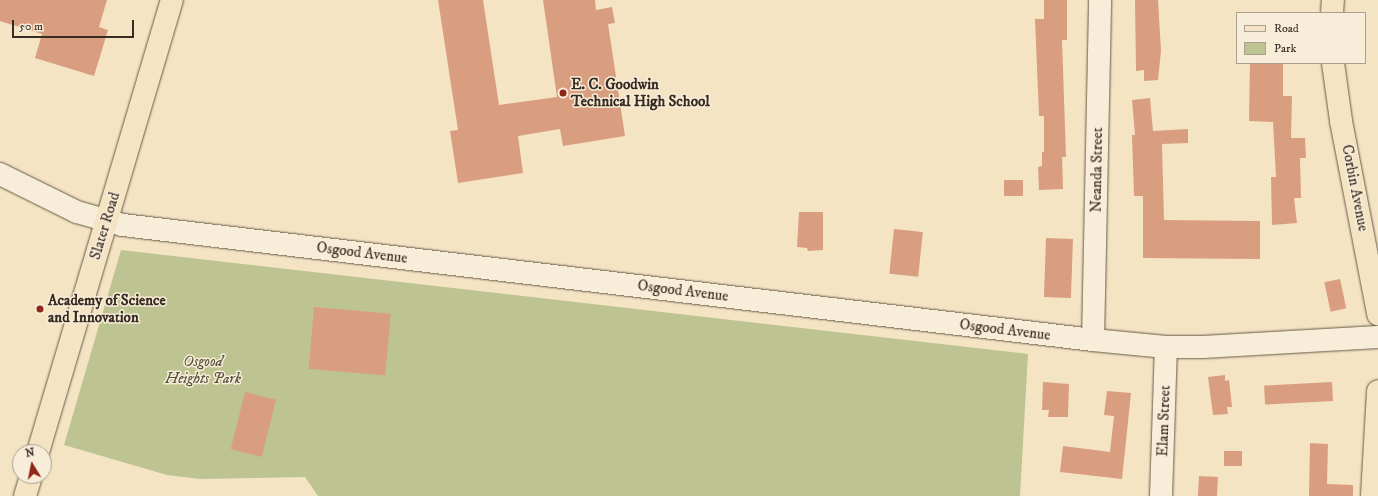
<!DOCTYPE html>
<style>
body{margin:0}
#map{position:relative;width:1378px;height:496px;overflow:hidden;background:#f4e4c3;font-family:"IM FELL DW Pica",serif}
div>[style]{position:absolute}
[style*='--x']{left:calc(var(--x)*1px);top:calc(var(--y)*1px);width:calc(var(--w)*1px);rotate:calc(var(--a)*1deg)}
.green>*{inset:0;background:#bdc492}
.building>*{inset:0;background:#d99e80;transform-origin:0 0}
.roads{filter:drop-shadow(0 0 1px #675a4a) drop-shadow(0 0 1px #675a4a)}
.minor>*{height:22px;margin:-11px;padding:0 11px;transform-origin:11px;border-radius:11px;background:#f8edd8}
.major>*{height:22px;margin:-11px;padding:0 11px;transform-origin:11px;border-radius:11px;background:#f4e4c3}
.dots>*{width:11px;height:11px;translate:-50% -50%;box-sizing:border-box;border:2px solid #f8edd8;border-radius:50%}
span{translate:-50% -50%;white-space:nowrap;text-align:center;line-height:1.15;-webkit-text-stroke:3px #f8edd8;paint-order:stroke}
.poi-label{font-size:15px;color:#382c22;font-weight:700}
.left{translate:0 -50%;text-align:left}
.street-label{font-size:15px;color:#382c22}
.park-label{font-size:15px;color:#59523e;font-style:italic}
.legend{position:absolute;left:1236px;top:12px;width:130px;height:52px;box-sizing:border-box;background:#f8edd8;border:1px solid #aba08f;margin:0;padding:5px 7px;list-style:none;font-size:12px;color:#382c22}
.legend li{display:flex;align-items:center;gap:8px;height:20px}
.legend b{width:20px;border:1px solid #aba08f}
.north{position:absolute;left:12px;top:444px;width:40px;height:40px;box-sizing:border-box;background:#f8edd8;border:1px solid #aba08f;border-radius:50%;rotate:350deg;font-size:11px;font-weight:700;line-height:16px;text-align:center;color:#382c22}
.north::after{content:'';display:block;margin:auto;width:14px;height:18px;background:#8f2418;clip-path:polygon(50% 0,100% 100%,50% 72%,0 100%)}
.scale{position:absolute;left:12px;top:20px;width:122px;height:18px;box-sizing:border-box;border:2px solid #382c22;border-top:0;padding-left:5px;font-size:12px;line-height:14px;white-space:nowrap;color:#382c22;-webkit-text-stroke:3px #f8edd8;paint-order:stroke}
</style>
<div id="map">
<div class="green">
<div style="clip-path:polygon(121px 250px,1028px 354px,1020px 496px,318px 496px,305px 477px,200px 479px,167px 475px,64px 445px)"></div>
</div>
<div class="building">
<div style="clip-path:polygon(0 0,107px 0,99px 27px,108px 30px,94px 76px,35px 58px,42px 34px,0 21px)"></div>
<div style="clip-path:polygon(438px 0,483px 0,499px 105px,557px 97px,543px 0,595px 0,596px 10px,612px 7px,615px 23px,608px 24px,625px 136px,563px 146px,560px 129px,518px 136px,523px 173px,458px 183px,450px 131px,458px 130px)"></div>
<div style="clip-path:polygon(1044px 0,1067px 0,1067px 40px,1062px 40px,1066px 157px,1062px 157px,1063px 189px,1039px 190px,1038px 167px,1042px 166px,1042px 152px,1044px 152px,1044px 116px,1039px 116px,1035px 19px,1044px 19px)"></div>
<div style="clip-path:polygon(1135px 0,1158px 0,1161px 51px,1158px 80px,1144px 81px,1144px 70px,1136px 71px)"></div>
<div style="clip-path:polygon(1250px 63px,1283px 63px,1283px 96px,1292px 96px,1291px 138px,1305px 138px,1306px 158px,1300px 158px,1301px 198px,1294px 198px,1297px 223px,1272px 225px,1271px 177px,1276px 177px,1273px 122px,1249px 121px)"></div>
<div style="clip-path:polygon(1150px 98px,1153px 131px,1188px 129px,1188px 143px,1162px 144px,1164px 220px,1260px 221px,1260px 259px,1143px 258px,1143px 196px,1134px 196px,1132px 135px,1135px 135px,1132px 100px)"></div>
<div style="left:1004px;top:180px;width:19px;height:16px"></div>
<div style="clip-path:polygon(799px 212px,823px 212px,823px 250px,808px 251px,807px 248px,797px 247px)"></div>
<div style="left:894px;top:229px;width:29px;height:45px;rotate:6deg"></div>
<div style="left:1046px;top:238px;width:27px;height:59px;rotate:2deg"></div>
<div style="left:1340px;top:279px;width:30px;height:16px;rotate:78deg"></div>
<div style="left:314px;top:307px;width:77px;height:62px;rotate:5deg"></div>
<div style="clip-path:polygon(1225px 375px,1225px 381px,1229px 380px,1232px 407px,1227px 407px,1228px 414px,1213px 415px,1208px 377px)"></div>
<div style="clip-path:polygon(1043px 382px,1069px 384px,1068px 417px,1048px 417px,1049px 410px,1042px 410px)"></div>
<div style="left:1332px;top:382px;width:19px;height:68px;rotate:87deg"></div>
<div style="clip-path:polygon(1107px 391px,1131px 393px,1122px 479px,1060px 472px,1063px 446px,1110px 452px,1114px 416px,1104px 415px)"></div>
<div style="left:245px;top:392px;width:32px;height:59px;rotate:14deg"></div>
<div style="clip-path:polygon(1310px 443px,1328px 444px,1327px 484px,1353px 485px,1353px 496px,1309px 496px)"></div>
<div style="left:1242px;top:451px;width:15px;height:18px;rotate:90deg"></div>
<div style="left:1199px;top:476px;width:19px;height:20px;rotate:3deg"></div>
</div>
<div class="roads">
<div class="minor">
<div style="--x:0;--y:174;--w:86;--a:26.3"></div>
<div style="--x:77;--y:212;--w:48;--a:15.8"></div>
<div style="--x:123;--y:225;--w:977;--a:6.76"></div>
<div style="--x:1093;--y:340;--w:73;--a:5.5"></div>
<div style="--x:1166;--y:347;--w:37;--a:0"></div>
<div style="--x:1203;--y:347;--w:175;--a:-3.3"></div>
<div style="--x:1093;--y:340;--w:340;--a:-88.8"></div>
<div style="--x:1161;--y:496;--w:149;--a:-88.1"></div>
</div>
<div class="major">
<div style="--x:1332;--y:13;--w:13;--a:-86"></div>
<div style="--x:1333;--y:63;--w:59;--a:82.1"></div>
<div style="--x:1341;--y:121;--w:197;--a:79.1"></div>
<div style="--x:38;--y:452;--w:471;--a:-73.5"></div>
<div style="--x:25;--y:496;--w:21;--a:-73"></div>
<div style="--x:1372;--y:496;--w:105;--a:-86.7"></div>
</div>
</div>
<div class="dots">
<div style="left:563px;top:93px;background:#8f2418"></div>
<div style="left:40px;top:309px;background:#8f2418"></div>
</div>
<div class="poi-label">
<span class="left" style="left:571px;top:93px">E. C. Goodwin<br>Technical High School</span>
<span class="left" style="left:48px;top:309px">Academy of Science<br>and Innovation</span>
</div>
<div class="street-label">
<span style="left:1097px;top:170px;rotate:-89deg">Neanda Street</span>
<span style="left:1355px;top:188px;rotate:79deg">Corbin Avenue</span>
<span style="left:105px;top:226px;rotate:-73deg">Slater Road</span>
<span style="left:362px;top:253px;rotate:7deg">Osgood Avenue</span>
<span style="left:683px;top:291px;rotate:7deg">Osgood Avenue</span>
<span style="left:1005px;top:330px;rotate:7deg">Osgood Avenue</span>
<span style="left:1164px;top:421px;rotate:-88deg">Elam Street</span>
</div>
<div class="park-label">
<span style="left:203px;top:370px">Osgood<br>Heights Park</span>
</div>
<ul class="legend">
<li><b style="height:5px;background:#f4e4c3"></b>Road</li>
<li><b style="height:11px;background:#bdc492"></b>Park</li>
</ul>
<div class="north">N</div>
<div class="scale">50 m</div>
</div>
